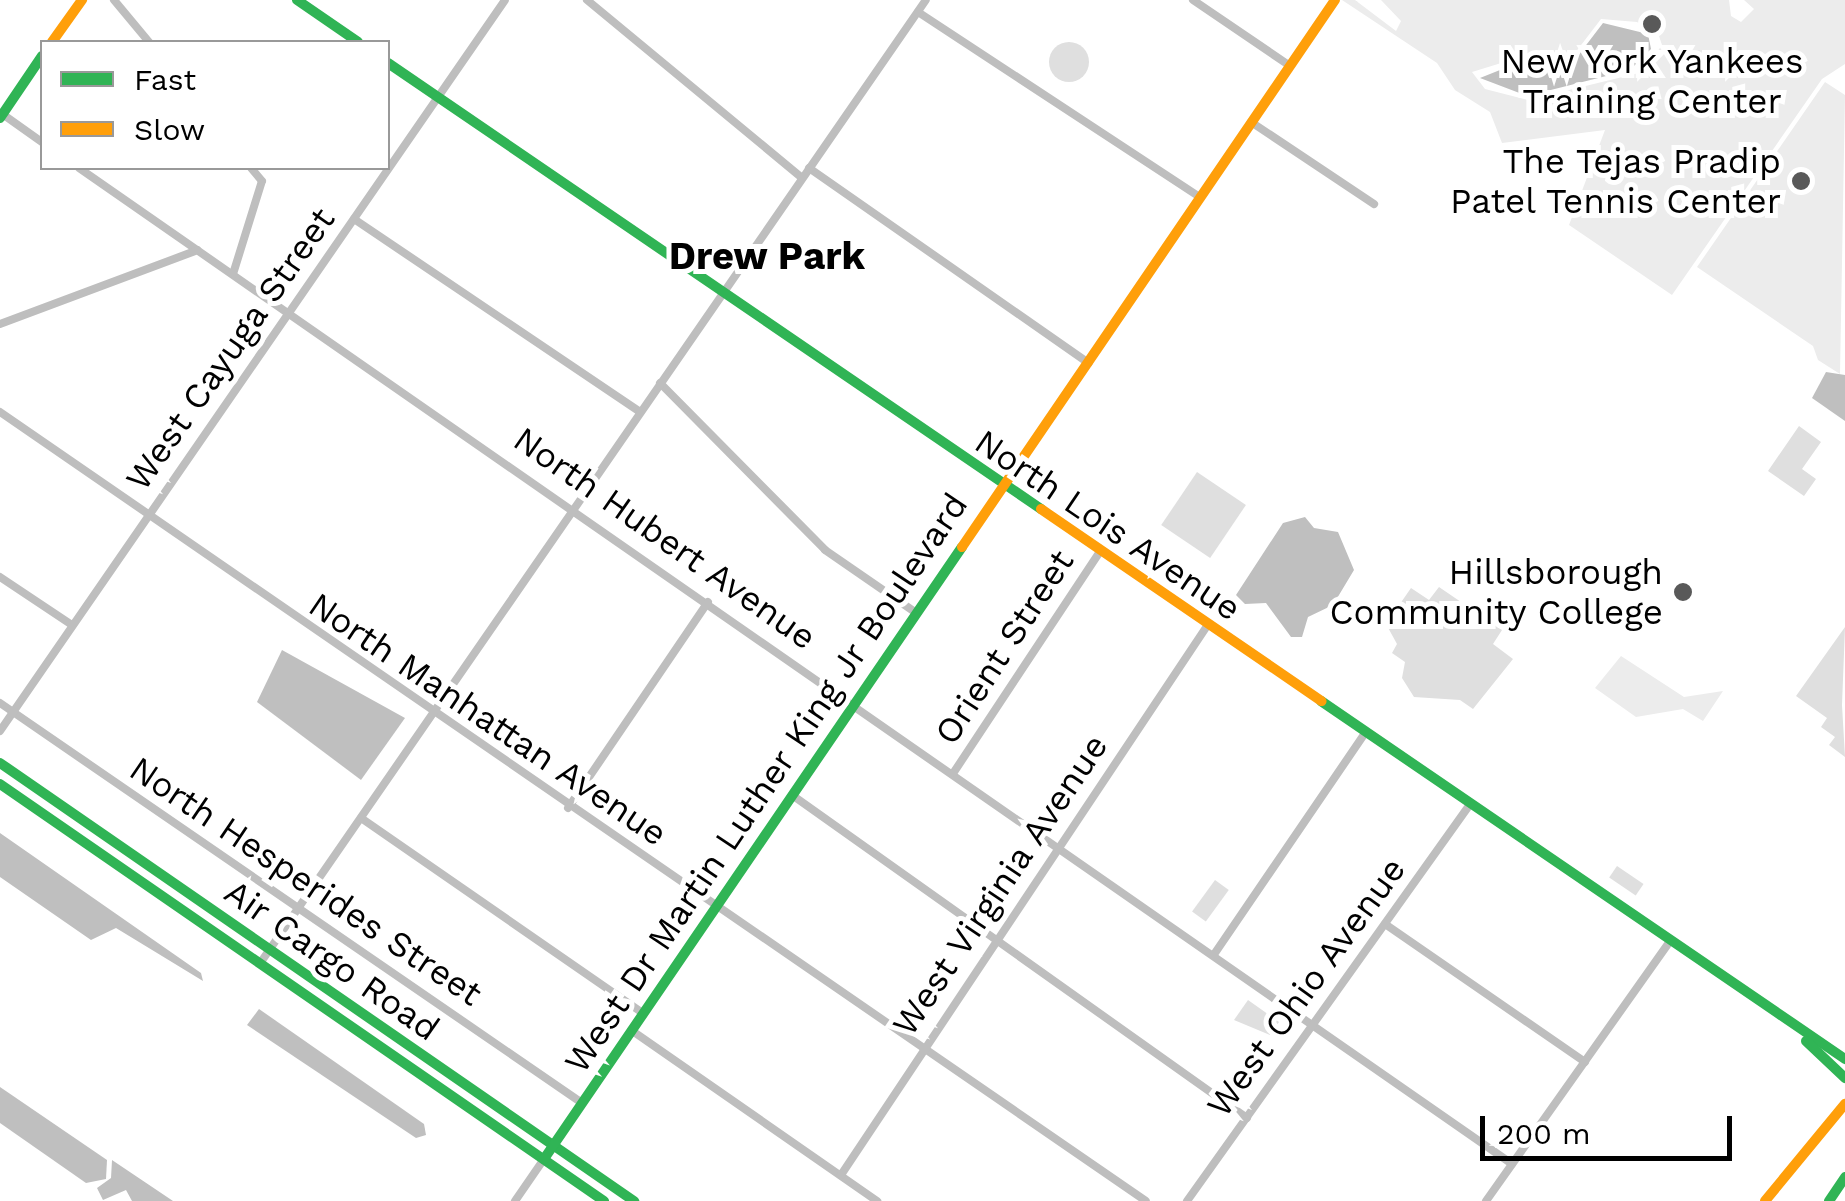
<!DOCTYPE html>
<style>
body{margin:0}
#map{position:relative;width:1845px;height:1201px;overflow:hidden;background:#fff;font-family:"Work Sans",sans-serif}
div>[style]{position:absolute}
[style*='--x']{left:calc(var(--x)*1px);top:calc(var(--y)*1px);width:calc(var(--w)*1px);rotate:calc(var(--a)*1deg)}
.green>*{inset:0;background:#ececec}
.water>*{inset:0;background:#bfbfbf}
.building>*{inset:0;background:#dfdfdf;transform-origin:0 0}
.round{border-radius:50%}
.street>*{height:8px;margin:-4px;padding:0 4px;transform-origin:4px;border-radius:4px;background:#bebebe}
.fast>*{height:10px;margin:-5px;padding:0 5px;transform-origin:5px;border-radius:5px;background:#30b455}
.slow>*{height:10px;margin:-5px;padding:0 5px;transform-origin:5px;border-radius:5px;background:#ff9f0a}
.dots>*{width:28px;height:28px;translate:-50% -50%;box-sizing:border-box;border:5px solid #fff;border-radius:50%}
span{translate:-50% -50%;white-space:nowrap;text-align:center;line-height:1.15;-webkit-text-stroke:10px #fff;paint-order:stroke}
.poi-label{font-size:35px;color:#000}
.right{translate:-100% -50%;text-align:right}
.street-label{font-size:35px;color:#000}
.neighbourhood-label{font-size:38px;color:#000;font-weight:700}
.legend{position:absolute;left:40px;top:40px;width:350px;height:130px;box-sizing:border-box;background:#fff;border:2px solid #999;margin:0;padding:12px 18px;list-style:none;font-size:30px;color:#000}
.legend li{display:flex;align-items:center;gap:20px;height:50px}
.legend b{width:50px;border:2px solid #999}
.scale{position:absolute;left:1480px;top:1116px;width:252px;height:45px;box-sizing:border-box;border:5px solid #000;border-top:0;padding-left:12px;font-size:30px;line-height:35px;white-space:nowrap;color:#000;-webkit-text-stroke:8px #fff;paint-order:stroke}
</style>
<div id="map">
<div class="green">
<div style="clip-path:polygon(evenodd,1342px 0,1355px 0,1396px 31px,1401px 21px,1381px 0,1729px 0,1731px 16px,1741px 22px,1754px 9px,1744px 0,1845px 0,1845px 64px,1822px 79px,1672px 295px,1569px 225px,1605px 130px,1502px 143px,1490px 112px,1455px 90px,1437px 63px,1342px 0,1601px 19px,1637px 22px,1659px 36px,1662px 45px,1643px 72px,1528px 100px,1485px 89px,1472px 72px,1524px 56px,1575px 53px,1601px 19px)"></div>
<div style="clip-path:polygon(1825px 82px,1845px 95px,1840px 374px,1818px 360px,1813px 346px,1697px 267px)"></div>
<div style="clip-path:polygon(1621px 656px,1684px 697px,1723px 691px,1703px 721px,1683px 709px,1636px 717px,1595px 688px)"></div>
</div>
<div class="water">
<div style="clip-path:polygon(1603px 23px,1648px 34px,1651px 49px,1630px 70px,1527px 96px,1480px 78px,1525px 60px,1577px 57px)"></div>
<div style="clip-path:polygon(1826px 372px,1845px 375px,1845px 421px,1812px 398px)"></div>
<div style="clip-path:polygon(1305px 517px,1314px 528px,1338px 532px,1354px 570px,1333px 605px,1308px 617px,1302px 637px,1291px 637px,1266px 603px,1245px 604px,1236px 595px,1283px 523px)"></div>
<div style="clip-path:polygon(282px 650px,405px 718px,361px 780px,257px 702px)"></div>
<div style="clip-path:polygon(0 833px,201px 973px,203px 981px,116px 928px,91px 940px,0 877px)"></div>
<div style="clip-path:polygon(259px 1009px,424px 1124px,426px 1135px,416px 1138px,247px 1025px)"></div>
<div style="clip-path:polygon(0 1087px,107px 1160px,106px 1179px,86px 1183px,0 1123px)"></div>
<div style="clip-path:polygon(112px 1160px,173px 1201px,132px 1201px,126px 1190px,103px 1200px,97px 1188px,111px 1178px)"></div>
</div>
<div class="building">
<div class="round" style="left:1049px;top:42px;width:40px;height:40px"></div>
<div style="clip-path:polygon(1799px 426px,1821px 442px,1802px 469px,1816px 479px,1804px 496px,1768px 471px)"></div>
<div style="left:1197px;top:472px;width:59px;height:64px;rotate:34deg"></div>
<div style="clip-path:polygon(1439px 587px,1502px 630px,1493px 644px,1513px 659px,1473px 709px,1460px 700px,1414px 697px,1402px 678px,1405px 662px,1392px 653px,1397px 644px,1386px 624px,1411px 588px,1429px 600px)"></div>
<div style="clip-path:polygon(1845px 627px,1842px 705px,1845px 757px,1829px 745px,1835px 737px,1821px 727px,1827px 718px,1796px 696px)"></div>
<div style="left:1617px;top:866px;width:32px;height:14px;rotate:34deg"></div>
<div style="left:1215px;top:880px;width:17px;height:39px;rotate:36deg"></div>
<div style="clip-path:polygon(1248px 1000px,1279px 1022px,1270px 1035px,1234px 1020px)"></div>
</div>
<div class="street">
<div style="--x:114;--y:0;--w:55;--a:50.2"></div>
<div style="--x:587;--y:0;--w:279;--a:39.6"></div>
<div style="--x:1193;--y:0;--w:117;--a:34.2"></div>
<div style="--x:918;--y:12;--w:337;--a:33.3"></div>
<div style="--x:1;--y:113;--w:50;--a:35.3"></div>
<div style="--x:1251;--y:122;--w:148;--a:33.7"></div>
<div style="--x:79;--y:168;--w:1745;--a:34.8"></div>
<div style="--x:809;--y:168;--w:341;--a:34.9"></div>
<div style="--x:354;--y:219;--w:345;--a:34"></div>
<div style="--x:233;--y:274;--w:97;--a:-72.7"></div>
<div style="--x:262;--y:181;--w:17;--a:-130"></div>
<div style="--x:0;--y:324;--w:211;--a:-20.5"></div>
<div style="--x:660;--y:383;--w:235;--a:45.3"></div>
<div style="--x:825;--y:550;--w:109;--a:34.6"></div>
<div style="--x:0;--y:412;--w:1391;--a:34.55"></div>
<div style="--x:0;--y:577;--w:87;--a:33.7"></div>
<div style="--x:0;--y:703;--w:706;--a:34.5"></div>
<div style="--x:0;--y:731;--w:888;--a:-55.36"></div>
<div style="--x:954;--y:772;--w:263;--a:-56.5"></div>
<div style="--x:792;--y:795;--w:558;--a:35.37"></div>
<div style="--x:568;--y:808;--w:249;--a:-55.8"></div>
<div style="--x:361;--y:818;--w:343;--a:34.7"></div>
<div style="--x:1385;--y:924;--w:243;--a:34.6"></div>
<div style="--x:1215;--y:953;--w:266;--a:-55.7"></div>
<div style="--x:261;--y:962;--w:1169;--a:-55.35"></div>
<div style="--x:631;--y:1030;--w:300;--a:34.8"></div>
<div style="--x:841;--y:1175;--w:660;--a:-56.31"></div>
<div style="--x:515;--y:1201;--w:51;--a:-55.4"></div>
<div style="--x:1187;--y:1201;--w:486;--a:-54.5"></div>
<div style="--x:1486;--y:1201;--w:316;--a:-54.7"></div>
</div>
<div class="fast">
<div style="--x:297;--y:0;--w:74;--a:34.5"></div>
<div style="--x:388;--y:63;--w:791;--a:34.33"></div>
<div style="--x:0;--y:118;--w:75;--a:-55.9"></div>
<div style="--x:1321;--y:701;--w:635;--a:34.34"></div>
<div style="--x:0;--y:763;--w:771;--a:34.64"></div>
<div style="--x:0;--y:784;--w:734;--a:34.62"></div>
<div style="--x:1806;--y:1041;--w:54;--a:43.5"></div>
<div style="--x:544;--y:1159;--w:741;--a:-55.67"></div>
<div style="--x:1829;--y:1201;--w:29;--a:-56"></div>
</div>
<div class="slow">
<div style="--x:52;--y:42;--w:52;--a:-54.5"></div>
<div style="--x:1041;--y:509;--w:340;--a:34.4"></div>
<div style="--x:962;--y:547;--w:662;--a:-55.71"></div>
<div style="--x:1765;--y:1201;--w:126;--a:-50.5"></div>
</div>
<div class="dots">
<div style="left:1652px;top:24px;background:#595959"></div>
<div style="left:1801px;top:181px;background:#595959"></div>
<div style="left:1683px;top:592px;background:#595959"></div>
</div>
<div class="poi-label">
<span style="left:1652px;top:81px">New York Yankees<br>Training Center</span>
<span class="right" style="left:1781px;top:181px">The Tejas Pradip<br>Patel Tennis Center</span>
<span class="right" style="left:1663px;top:592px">Hillsborough<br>Community College</span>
</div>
<div class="street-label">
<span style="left:230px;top:349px;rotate:-55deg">West Cayuga Street</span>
<span style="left:1108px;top:525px;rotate:34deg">North Lois Avenue</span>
<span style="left:665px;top:538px;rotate:35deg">North Hubert Avenue</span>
<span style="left:1004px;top:647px;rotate:-57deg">Orient Street</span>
<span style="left:488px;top:719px;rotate:34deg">North Manhattan Avenue</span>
<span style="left:766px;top:783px;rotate:-56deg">West Dr Martin Luther King Jr Boulevard</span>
<span style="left:306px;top:881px;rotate:34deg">North Hesperides Street</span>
<span style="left:1000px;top:885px;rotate:-56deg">West Virginia Avenue</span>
<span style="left:332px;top:960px;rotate:35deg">Air Cargo Road</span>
<span style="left:1306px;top:987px;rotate:-54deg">West Ohio Avenue</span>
</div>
<div class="neighbourhood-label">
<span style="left:767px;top:257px">Drew Park</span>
</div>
<ul class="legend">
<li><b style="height:12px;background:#30b455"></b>Fast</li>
<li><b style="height:12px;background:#ff9f0a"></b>Slow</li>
</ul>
<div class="scale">200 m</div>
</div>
